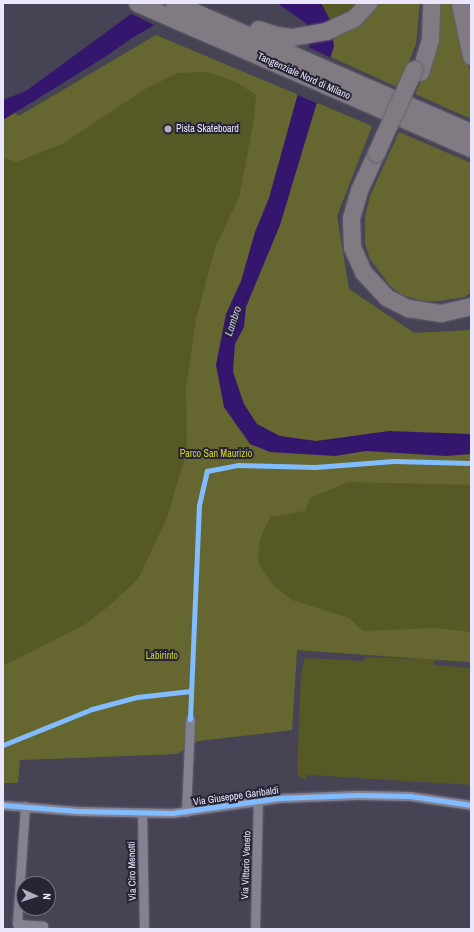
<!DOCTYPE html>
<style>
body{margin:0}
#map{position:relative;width:474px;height:932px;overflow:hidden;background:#464355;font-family:"Archivo Narrow",sans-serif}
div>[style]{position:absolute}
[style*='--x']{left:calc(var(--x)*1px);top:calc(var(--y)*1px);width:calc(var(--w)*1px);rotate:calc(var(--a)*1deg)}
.green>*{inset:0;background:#565826}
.forest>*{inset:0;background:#656630}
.water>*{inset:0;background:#35166e}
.pier>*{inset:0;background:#464355}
.roads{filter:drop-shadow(0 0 1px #636071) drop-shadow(0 0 1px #636071)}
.street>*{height:9px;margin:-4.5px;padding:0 4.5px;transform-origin:4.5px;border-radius:4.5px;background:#848291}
.highway>*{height:17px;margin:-8.5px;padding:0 8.5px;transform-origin:8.5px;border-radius:8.5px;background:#827a83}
.bridges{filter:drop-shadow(0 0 1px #636071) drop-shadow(0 0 1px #636071)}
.highway-bridge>*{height:17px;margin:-8.5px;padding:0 8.5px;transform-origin:8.5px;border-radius:8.5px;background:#827a83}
.cycleway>*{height:5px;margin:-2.5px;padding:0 2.5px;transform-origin:2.5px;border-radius:2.5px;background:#80bcff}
.dots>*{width:11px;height:11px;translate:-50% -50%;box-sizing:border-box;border:2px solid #272535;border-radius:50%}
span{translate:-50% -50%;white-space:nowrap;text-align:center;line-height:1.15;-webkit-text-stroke:4px #272535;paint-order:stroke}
.street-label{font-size:10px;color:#eae7fd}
.poi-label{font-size:10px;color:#eae7fd}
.left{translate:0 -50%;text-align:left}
.park-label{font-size:10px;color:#d3d528}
.water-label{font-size:11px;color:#c9c3f6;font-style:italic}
.frame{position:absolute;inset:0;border:4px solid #eae7fd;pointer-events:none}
.north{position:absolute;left:16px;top:876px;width:40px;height:40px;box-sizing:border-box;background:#272535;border:1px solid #757385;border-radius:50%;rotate:93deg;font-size:11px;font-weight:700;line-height:16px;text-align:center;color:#eae7fd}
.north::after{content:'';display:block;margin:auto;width:14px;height:18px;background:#b1aec2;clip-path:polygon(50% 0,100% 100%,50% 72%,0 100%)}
</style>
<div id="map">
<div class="green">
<div style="clip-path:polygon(321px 3px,364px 3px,356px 11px,330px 20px)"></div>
<div style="clip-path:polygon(156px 35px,372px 126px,337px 216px,349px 289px,414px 333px,471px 330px,471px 662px,435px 660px,434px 665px,471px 668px,471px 785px,308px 775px,305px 779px,301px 778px,297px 773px,301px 673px,305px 658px,364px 661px,365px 657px,420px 659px,297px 650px,292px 730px,198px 741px,177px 754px,20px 760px,18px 783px,3px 783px,3px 106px,19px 116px)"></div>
</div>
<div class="forest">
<div style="clip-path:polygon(377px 3px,420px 3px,416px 44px,399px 88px,331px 57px,333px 38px)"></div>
<div style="clip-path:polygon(435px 3px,452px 3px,471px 74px,471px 119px,415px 94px,424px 74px)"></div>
<div style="clip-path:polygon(156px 35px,372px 126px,337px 216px,349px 289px,414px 333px,471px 330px,471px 485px,348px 482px,310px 498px,305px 511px,270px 517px,260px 539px,258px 562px,273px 585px,292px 600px,349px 618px,363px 631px,434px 628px,471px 632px,471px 662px,297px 650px,292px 730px,198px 741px,177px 754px,20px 760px,18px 783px,3px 783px,3px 666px,84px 625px,109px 606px,138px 579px,167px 518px,187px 450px,186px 388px,196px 319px,215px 248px,239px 197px,254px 120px,256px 95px,236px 82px,207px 72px,178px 73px,147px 88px,62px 144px,16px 162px,3px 157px,3px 106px,19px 116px)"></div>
<div style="clip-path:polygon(399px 132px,471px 163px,471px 293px,464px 297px,439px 301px,422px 301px,402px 295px,390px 286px,370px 259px,365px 244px,365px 216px,370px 196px)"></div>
</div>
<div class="water">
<div style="clip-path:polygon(146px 3px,193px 3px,132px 38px,105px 57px,3px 120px,3px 100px,26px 91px)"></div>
<div style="clip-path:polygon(277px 3px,321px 3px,330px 20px,334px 46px,280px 225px,246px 307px,244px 327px,235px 344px,233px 372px,244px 404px,257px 424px,280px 436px,316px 441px,389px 431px,471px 434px,471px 454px,446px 456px,366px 451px,335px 456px,270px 452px,250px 444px,224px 407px,216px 365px,226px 314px,241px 281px,255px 232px,269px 198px,310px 50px,307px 24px)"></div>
</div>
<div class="pier">
<div style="clip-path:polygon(142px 3px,195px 3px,156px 26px,128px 12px)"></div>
<div style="clip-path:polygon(308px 47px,332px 58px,319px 104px,297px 95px)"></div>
</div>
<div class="roads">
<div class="street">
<div style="--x:3;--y:805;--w:75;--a:4.6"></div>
<div style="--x:78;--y:811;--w:94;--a:1.2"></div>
<div style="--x:172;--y:813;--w:108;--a:-8"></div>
<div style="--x:279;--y:798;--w:79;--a:-2.2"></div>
<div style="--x:358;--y:795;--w:52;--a:1.1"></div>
<div style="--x:410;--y:796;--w:62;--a:8.4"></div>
<div style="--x:25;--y:806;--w:118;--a:93.9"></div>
<div style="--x:17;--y:924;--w:26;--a:4"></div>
<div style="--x:43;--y:926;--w:3;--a:90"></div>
<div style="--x:186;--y:812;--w:93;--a:-87.5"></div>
<div style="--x:142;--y:813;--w:116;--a:89"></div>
<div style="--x:255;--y:929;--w:128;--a:-88.7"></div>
</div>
<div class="highway">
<div style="--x:137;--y:3;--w:364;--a:23.5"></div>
<div style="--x:174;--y:3;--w:324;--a:23.5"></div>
<div style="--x:460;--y:3;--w:54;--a:78.3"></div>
<div style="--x:258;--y:29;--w:20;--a:18"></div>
<div style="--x:277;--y:35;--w:15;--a:8"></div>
<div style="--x:292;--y:37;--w:35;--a:-10"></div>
<div style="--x:326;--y:31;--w:31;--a:-25"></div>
<div style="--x:354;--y:18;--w:21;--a:-47"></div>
<div style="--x:420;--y:72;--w:34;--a:-73"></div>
<div style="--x:430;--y:39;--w:36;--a:-88"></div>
<div style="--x:376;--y:153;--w:41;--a:114.7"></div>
<div style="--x:359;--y:190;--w:29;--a:106"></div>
<div style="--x:351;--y:218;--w:29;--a:88"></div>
<div style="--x:352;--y:247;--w:27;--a:66"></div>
<div style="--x:363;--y:272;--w:34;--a:47"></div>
<div style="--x:386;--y:297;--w:25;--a:27"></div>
<div style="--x:408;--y:308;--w:33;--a:9"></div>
<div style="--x:441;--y:313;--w:31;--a:-13"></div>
</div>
</div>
<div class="bridges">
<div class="highway-bridge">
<div style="--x:376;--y:153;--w:92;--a:-65.7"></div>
</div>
</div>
<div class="cycleway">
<div style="--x:190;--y:719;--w:214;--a:-87.6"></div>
<div style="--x:199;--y:505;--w:35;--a:-77"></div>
<div style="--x:207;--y:471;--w:32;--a:-11"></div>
<div style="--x:238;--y:465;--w:77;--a:1.5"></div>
<div style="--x:315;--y:467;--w:79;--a:-4.3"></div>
<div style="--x:394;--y:461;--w:77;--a:1.5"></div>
<div style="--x:3;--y:745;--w:96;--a:-22"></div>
<div style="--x:92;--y:709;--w:47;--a:-14.9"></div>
<div style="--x:137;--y:697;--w:54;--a:-6.3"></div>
<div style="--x:3;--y:805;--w:75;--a:4.6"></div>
<div style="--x:78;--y:811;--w:94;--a:1.2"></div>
<div style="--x:172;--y:813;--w:108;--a:-8"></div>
<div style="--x:279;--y:798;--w:79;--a:-2.2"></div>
<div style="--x:358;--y:795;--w:52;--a:1.1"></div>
<div style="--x:410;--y:796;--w:62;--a:8.4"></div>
</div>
<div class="dots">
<div style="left:168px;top:129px;background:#b1aec2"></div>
</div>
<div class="street-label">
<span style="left:304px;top:76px;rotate:24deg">Tangenziale Nord di Milano</span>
<span style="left:236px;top:796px;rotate:-8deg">Via Giuseppe Garibaldi</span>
<span style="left:246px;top:865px;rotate:-88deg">Via Vittorio Veneto</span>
<span style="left:132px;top:871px;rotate:-91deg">Via Ciro Menotti</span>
</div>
<div class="poi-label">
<span class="left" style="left:176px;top:129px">Pista Skateboard</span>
</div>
<div class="park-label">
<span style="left:216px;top:454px">Parco San Maurizio</span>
<span style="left:162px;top:656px">Labirinto</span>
</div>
<div class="water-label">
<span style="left:233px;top:321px;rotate:-71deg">Lambro</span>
</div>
<div class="frame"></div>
<div class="north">N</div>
</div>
